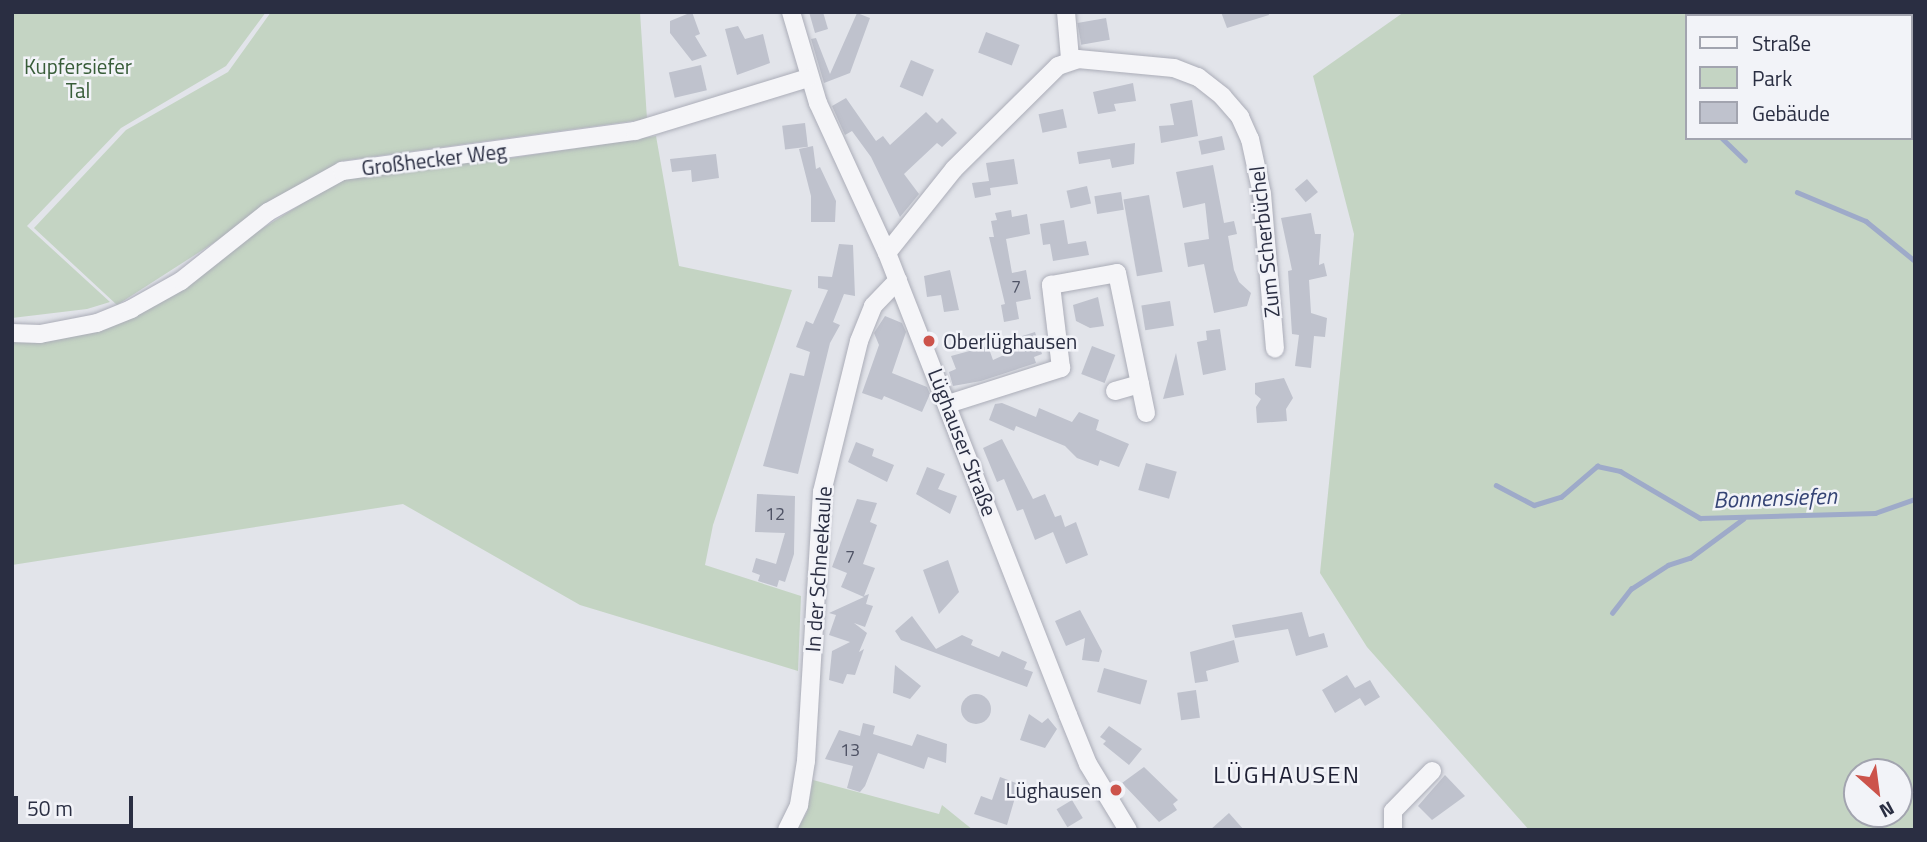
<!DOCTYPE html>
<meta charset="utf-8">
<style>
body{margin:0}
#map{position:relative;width:1927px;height:842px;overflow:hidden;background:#e2e4ea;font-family:"Titillium Web",sans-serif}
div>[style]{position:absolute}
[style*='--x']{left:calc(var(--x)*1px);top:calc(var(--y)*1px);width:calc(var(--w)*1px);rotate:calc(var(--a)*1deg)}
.green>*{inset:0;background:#c4d4c3}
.stream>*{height:4.5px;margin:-2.25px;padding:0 2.25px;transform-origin:2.25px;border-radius:2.25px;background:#9eaac9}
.building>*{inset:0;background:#bfc2cd;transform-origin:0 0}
.round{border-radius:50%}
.roads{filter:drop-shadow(0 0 2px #abadb8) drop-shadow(0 0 2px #abadb8)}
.minor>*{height:18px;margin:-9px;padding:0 9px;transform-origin:9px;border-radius:9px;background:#f5f5f8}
.dots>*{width:19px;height:19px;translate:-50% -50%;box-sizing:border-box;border:4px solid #f2f3f8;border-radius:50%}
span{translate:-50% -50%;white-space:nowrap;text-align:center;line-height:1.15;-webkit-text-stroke:5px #f2f3f8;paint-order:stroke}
.number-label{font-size:18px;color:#4f5365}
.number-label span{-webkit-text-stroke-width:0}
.park-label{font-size:21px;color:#385d39}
.street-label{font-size:21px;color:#2a2e42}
.poi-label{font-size:21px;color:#2a2e42}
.left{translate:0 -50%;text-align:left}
.right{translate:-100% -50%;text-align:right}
.water-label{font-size:23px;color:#354475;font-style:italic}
.quarter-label{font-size:24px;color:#1d1f33;letter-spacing:2px}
.frame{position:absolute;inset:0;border:14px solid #2a2e42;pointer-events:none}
.legend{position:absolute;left:1685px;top:14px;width:228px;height:126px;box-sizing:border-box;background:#f2f3f8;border:2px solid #a2a4af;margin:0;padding:9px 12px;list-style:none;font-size:21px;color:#2a2e42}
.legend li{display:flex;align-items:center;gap:14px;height:35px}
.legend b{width:35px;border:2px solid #a2a4af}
.north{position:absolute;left:1843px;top:758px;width:70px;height:70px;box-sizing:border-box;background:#f2f3f8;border:2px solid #a2a4af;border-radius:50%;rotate:152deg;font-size:19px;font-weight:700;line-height:28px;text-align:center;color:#2a2e42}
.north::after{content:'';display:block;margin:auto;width:24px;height:32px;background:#cc534b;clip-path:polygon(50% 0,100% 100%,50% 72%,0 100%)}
.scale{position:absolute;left:14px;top:796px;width:119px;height:32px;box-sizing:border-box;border:4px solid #2a2e42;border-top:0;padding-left:9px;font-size:21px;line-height:24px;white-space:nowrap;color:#2a2e42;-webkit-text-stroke:5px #f2f3f8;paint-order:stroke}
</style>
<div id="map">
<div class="green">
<div style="clip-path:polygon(12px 12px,266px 12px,226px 66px,121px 128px,27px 226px,110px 302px,87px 309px,12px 318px)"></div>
<div style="clip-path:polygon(271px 12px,640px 12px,647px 119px,341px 161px,117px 305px,34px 228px,126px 130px,228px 72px)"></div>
<div style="clip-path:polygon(evenodd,1404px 12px,1915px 12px,1915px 830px,1529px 830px,1367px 647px,1320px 573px,1354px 234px,1313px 76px,1404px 12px,1687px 16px,1911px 16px,1911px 138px,1687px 138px,1687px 16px,1404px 12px,1899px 772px,1899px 814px,1857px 814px,1857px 772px,1899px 772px)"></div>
<div style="clip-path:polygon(656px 136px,679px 266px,792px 290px,713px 525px,705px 565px,801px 596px,798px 671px,580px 605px,403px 504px,12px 565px,12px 341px,99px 331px,349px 174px,511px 158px)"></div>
<div style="clip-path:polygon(813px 780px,939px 814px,942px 805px,973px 830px,797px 830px,807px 812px)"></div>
</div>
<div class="stream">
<div style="--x:1722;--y:138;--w:32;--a:44"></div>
<div style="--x:1797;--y:192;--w:75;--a:22.8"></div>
<div style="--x:1866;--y:221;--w:63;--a:39.2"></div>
<div style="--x:1496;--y:485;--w:43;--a:27.8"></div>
<div style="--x:1534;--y:505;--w:28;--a:-17"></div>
<div style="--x:1561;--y:497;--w:48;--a:-40.7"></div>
<div style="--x:1597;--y:466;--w:24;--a:12"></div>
<div style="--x:1620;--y:471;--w:93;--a:30.4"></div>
<div style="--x:1700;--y:518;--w:175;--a:-1.6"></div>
<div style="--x:1875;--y:513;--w:42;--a:-19.3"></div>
<div style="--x:1612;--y:613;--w:31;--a:-52"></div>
<div style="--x:1631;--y:589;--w:44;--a:-33"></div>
<div style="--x:1668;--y:565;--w:23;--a:-18"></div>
<div style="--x:1690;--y:558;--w:66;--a:-36.3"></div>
</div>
<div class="building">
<div style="clip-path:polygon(692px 12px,700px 34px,695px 36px,707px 56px,692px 61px,670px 33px,670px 21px)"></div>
<div style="clip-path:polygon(809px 12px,823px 12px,828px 29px,815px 33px)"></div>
<div style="clip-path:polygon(1221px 12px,1268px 12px,1269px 15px,1227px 28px)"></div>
<div style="clip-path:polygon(857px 13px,870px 18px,850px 73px,824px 83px,811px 39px,816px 38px,830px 74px)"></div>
<div style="left:1106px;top:18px;width:22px;height:29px;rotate:80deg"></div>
<div style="clip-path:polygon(738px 26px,745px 39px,763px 34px,770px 63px,737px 75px,725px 29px)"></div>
<div style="left:986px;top:32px;width:36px;height:22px;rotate:21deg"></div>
<div style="left:911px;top:60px;width:25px;height:29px;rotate:23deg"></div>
<div style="left:701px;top:65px;width:26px;height:33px;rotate:77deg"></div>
<div style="clip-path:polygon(1133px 83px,1136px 101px,1114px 104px,1116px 111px,1098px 114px,1093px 92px)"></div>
<div style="clip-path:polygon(846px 98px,876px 141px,883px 136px,890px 145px,926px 112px,937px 123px,942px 118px,957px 133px,942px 147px,937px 143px,904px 174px,919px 194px,900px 217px,871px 157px,852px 131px,845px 135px,832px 106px)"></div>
<div style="clip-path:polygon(1192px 100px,1198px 136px,1161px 143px,1159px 126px,1174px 125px,1170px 104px)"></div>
<div style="left:1063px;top:109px;width:19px;height:25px;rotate:78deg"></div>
<div style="left:805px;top:123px;width:24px;height:23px;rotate:83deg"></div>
<div style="left:1222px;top:136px;width:14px;height:24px;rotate:78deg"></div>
<div style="clip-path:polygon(1135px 143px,1134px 164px,1112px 168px,1110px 159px,1079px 164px,1077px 152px)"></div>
<div style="clip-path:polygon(813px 146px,816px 169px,820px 167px,836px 201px,835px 222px,811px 222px,811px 196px,799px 149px)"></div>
<div style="clip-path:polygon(716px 154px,719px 178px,692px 182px,691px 170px,672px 172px,670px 159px)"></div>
<div style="clip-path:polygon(1014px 159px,1018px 184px,990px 188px,991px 195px,975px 198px,972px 183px,989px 181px,986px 163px)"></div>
<div style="clip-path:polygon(1213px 165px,1224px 223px,1234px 221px,1237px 234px,1228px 236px,1234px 270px,1239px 282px,1251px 293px,1247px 306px,1214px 313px,1204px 264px,1188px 267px,1184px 243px,1209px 239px,1205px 203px,1183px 208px,1176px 172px)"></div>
<div style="left:1307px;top:179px;width:17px;height:16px;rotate:50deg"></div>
<div style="left:1087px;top:186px;width:18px;height:21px;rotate:77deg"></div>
<div style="left:1121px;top:192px;width:18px;height:27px;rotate:81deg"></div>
<div style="left:1149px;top:195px;width:78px;height:26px;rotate:80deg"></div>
<div style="clip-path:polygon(1011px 210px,1012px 217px,1027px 214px,1030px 234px,1006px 239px,1012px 273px,1026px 270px,1031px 299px,1016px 302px,1019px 319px,1004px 322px,1001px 305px,1005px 304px,989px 237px,994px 237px,991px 221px,997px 220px,995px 213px)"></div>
<div style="clip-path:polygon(1311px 213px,1315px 234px,1321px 234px,1319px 265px,1324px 263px,1327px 276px,1309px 280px,1311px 313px,1327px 318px,1325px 337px,1314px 336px,1311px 368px,1295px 366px,1299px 335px,1292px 334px,1288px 271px,1292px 270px,1281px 218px)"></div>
<div style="clip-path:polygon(1064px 220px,1068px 244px,1086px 241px,1089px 255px,1053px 261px,1050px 244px,1043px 245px,1040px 224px)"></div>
<div style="clip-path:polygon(839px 244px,853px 245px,855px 296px,844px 294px,833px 322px,840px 325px,830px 343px,798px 474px,763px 466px,790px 373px,804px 376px,810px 352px,796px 347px,806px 321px,813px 324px,828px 290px,818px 288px,818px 276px,832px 277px)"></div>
<div style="clip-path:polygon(950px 270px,959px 310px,944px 312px,941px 295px,927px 297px,924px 276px)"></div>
<div style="clip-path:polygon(1098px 297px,1104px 326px,1090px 328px,1076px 321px,1073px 305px)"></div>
<div style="left:1170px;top:301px;width:25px;height:29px;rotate:81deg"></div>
<div style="clip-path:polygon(885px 316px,902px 323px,906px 332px,892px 373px,927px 387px,930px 394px,922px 412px,884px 396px,882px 400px,862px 393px,879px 345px,874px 333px)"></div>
<div style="clip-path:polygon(1220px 329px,1226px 370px,1203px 375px,1197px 342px,1207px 340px,1206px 331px)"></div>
<div style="clip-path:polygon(1035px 332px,1042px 354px,1034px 357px,1036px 363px,981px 381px,953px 386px,949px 372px,956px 369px,951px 356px,988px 346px,993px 360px,1017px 349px,1013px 339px)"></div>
<div style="left:1092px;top:346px;width:25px;height:30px;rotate:21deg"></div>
<div style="clip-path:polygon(1176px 353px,1184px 395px,1163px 399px)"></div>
<div style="clip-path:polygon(1284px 378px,1293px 398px,1286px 409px,1287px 421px,1257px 423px,1256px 407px,1261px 399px,1255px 394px,1255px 383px)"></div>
<div style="clip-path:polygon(1002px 403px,1036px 417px,1039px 408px,1072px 422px,1079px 412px,1099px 420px,1096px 430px,1129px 444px,1119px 467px,1100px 460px,1098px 466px,1077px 458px,1065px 446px,1016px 426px,1014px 431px,989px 420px,995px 404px)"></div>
<div style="clip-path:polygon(1002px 439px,1033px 499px,1045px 494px,1055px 517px,1061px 515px,1065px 527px,1076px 522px,1088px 555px,1066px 564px,1053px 532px,1035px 540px,1023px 509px,1017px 511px,1004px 479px,997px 482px,983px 448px)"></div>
<div style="clip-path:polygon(856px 442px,874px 449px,872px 456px,894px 465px,887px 482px,848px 462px)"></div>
<div style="left:1146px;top:463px;width:32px;height:28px;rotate:16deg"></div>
<div style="clip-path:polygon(927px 467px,945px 474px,938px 489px,957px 496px,950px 514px,916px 494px)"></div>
<div style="clip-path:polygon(757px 494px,795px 496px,794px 554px,785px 582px,779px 580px,777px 587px,758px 581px,760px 575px,752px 572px,756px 558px,776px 564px,785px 533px,755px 532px)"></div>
<div style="clip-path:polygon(857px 499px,877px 503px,870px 522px,877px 525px,863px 564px,875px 568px,864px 596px,869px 594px,866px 604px,873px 606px,865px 627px,854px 623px,867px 633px,859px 652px,864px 649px,855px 675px,847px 674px,843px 684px,829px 680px,832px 651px,850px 642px,829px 635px,836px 615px,829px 613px,864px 597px,841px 587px,847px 573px,832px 567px)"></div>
<div style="clip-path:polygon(948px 560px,959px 592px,939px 614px,923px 570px)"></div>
<div style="clip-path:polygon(1080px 610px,1102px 651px,1099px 662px,1082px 660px,1085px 638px,1066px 646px,1055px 621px)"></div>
<div style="clip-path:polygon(1302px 612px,1309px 637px,1324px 633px,1328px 647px,1296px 656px,1288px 629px,1235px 638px,1232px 625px)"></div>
<div style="clip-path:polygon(912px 616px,936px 649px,962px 635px,973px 640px,971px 645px,999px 657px,1002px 651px,1027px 662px,1024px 669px,1033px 672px,1027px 687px,901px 640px,895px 631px)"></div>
<div style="clip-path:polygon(1234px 640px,1239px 662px,1206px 671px,1208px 681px,1195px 683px,1190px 652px)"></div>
<div style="clip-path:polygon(895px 665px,921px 686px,910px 699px,893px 693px)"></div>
<div style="left:1104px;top:668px;width:45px;height:25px;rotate:16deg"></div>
<div style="clip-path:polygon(1347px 675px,1355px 688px,1370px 680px,1380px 697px,1365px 706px,1360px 698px,1335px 713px,1322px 690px)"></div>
<div style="left:1196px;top:690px;width:28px;height:19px;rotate:82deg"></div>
<div class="round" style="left:961px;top:694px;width:30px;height:30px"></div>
<div style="clip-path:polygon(1029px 714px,1042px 723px,1048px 718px,1057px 729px,1045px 748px,1020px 740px)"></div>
<div style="clip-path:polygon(863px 723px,875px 726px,873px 734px,912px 746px,917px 734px,947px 744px,946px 763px,928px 757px,924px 769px,878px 753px,865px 786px,860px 792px,847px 788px,853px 766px,825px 759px,839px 730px,860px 736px)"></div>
<div style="clip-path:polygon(1109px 726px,1142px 749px,1129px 765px,1103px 744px,1106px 741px,1100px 737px)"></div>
<div style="clip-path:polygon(1144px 767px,1178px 800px,1173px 804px,1177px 810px,1159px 822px,1122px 783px)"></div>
<div style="clip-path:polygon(1445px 775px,1465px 796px,1432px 820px,1418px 806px)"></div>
<div style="clip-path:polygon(1000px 777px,1019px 784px,1007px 825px,974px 814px,981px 796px,992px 800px)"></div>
<div style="left:1072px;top:800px;width:21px;height:18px;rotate:59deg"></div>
<div style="clip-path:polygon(1229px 813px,1244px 830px,1210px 830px)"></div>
</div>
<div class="roads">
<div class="minor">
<div style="--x:791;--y:12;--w:95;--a:73.5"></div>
<div style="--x:818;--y:103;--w:165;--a:65.3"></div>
<div style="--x:887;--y:253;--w:496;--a:68.6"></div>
<div style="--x:1068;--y:715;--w:53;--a:67.8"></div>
<div style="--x:1088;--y:764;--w:77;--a:58.8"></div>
<div style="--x:1066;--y:12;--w:47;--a:85.1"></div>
<div style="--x:887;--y:253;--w:107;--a:-51.4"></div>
<div style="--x:954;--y:169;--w:146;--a:-44.7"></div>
<div style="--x:1058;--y:66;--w:21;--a:-19"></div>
<div style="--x:1078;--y:59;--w:96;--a:5.4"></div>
<div style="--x:1174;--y:68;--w:26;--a:21"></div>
<div style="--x:1198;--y:77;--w:31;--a:38"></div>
<div style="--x:1222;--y:96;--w:28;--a:49"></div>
<div style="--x:1240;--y:117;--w:24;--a:66"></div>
<div style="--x:1250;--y:139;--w:56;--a:77.7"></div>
<div style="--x:1262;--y:194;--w:155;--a:85.2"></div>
<div style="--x:12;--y:333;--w:28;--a:2"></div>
<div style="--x:40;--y:334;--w:58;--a:-10.9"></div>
<div style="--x:97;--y:323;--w:37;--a:-22"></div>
<div style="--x:131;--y:309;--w:57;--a:-29.2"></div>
<div style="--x:181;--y:281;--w:111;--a:-38.4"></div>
<div style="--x:268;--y:212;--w:85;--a:-29"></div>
<div style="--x:342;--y:171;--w:296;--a:-7.8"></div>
<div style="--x:635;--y:131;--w:181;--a:-17"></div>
<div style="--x:1115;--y:391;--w:26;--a:-16"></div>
<div style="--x:948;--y:404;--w:119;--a:-17.7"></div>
<div style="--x:1061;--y:368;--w:84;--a:-96.9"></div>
<div style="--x:1051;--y:285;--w:67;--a:-10.3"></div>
<div style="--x:1117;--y:273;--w:143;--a:78.3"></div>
<div style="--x:787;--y:830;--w:28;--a:-64"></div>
<div style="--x:799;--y:805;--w:45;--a:-81"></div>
<div style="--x:806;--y:761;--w:269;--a:-86.6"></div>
<div style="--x:822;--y:492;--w:155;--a:-76.2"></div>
<div style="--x:859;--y:341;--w:38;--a:-68"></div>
<div style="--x:873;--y:306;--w:36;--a:-46"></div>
<div style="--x:1393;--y:830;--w:19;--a:-90"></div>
<div style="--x:1393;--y:811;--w:56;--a:-45.7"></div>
</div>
</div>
<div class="dots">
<div style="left:929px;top:341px;background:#cc534b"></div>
<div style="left:1116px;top:790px;background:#cc534b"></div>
</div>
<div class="number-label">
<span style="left:1016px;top:287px">7</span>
<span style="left:775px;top:514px">12</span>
<span style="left:850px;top:557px">7</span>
<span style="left:850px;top:750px">13</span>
</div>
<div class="park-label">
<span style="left:78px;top:78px">Kupfersiefer<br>Tal</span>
</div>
<div class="street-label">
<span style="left:434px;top:159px;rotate:-7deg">Großhecker Weg</span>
<span style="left:1264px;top:242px;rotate:-96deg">Zum Scherbüchel</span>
<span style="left:963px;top:442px;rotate:69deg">Lüghauser Straße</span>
<span style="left:818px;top:569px;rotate:-86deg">In der Schneekaule</span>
</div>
<div class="poi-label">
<span class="left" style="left:943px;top:341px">Oberlüghausen</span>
<span class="right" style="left:1102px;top:790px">Lüghausen</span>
</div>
<div class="water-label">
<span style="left:1775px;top:498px;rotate:-2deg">Bonnensiefen</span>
</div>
<div class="quarter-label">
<span style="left:1287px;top:775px">LÜGHAUSEN</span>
</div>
<div class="frame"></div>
<ul class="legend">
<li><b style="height:9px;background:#f5f5f8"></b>Straße</li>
<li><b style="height:19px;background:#c4d4c3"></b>Park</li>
<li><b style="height:19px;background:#bfc2cd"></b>Gebäude</li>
</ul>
<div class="north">N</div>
<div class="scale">50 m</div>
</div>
